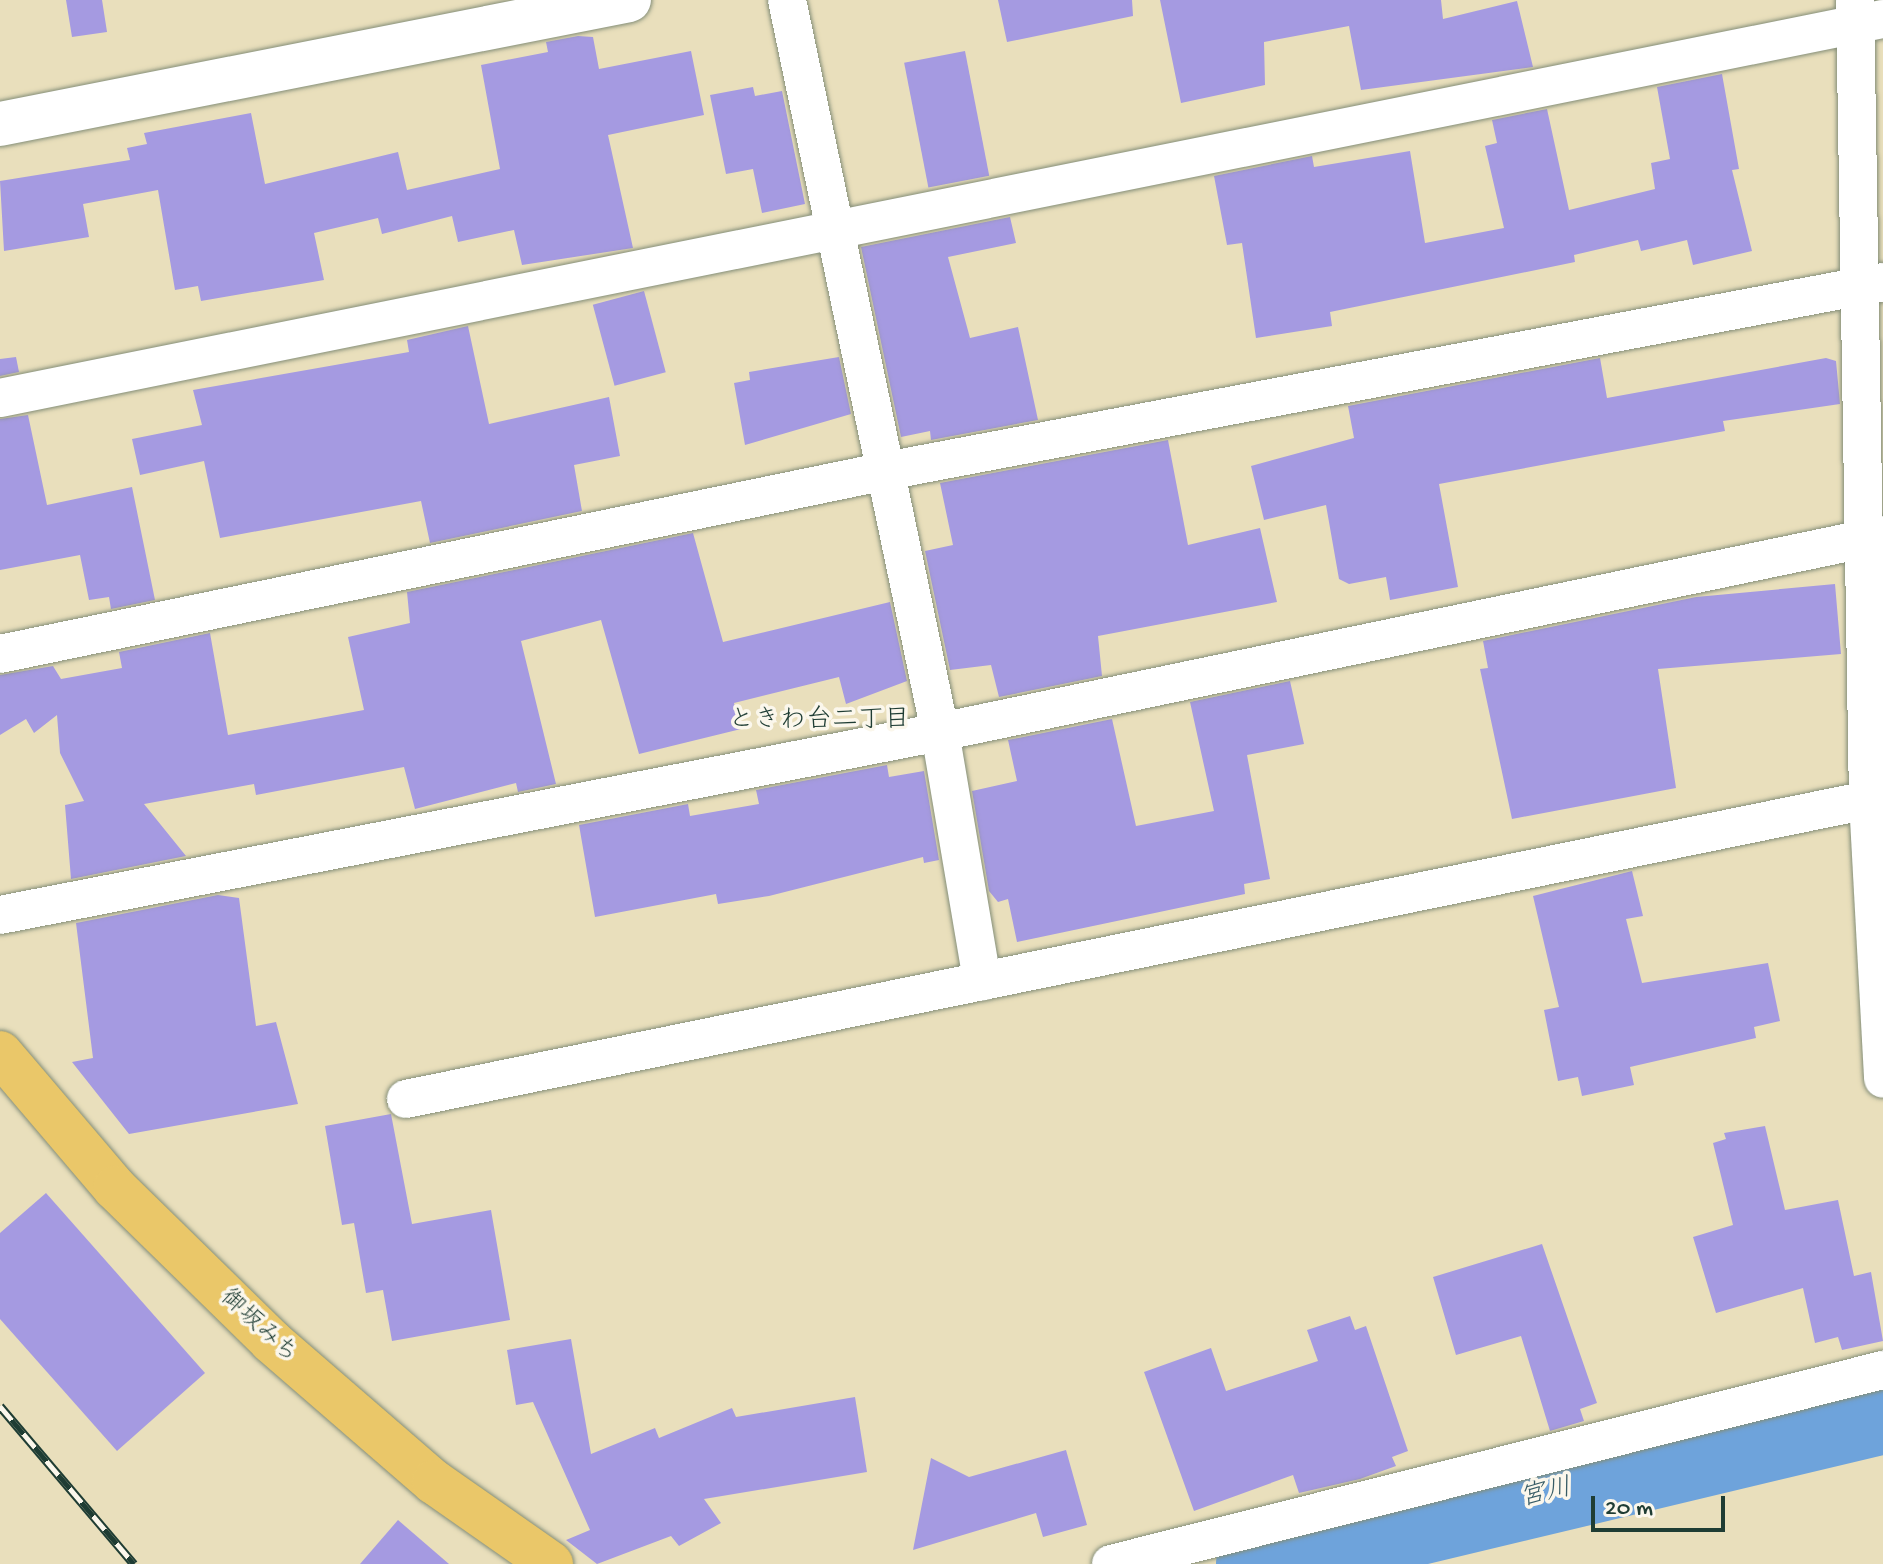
<!DOCTYPE html>
<meta charset="utf-8">
<style>
body{margin:0}
#map{position:relative;width:1883px;height:1564px;overflow:hidden;background:#e9dfbc;font-family:"Gochi Hand","Klee One",sans-serif}
div>[style]{position:absolute}
[style*='--x']{left:calc(var(--x)*1px);top:calc(var(--y)*1px);width:calc(var(--w)*1px);rotate:calc(var(--a)*1deg)}
.river>*{height:80px;margin:-40px;padding:0 40px;transform-origin:40px;border-radius:40px;background:#6ea3db}
.building>*{inset:0;background:#a59ae1;transform-origin:0 0}
.roads{filter:drop-shadow(0 0 2px #848e78) drop-shadow(0 0 2px #848e78)}
.minor>*{height:38px;margin:-19px;padding:0 19px;transform-origin:19px;border-radius:19px;background:#fff}
.tertiary>*{height:44px;margin:-22px;padding:0 22px;transform-origin:22px;border-radius:22px;background:#fff}
.trunk>*{height:44px;margin:-22px;padding:0 22px;transform-origin:22px;border-radius:22px;background:#eac769}
.rail>*{height:9px;margin-top:-4.5px;transform-origin:0;background:repeating-linear-gradient(90deg,#fbf7ec 0 18px,#1f3d34 0 36px);box-sizing:border-box;border-block:2px solid #1f3d34}
span{translate:-50% -50%;white-space:nowrap;text-align:center;line-height:1.15;-webkit-text-stroke:7px #fbf7ec;paint-order:stroke}
.street-label{font-size:24px;color:#1f3d34}
.neighbourhood-label{font-size:26px;color:#1f3d34}
.water-label{font-size:26px;color:#375c66;font-style:italic}
.scale{position:absolute;left:1591px;top:1496px;width:134px;height:36px;box-sizing:border-box;border:4px solid #1f3d34;border-top:0;padding-left:10px;font-size:24px;line-height:28px;white-space:nowrap;color:#1f3d34;-webkit-text-stroke:6px #fbf7ec;paint-order:stroke}
</style>
<div id="map">
<div class="river">
<div style="--x:1256;--y:1564;--w:645;--a:-13.45"></div>
</div>
<div class="building">
<div style="clip-path:polygon(66px 0,102px 0,107px 32px,72px 37px)"></div>
<div style="clip-path:polygon(998px 0,1132px 0,1133px 16px,1007px 42px)"></div>
<div style="clip-path:polygon(1160px 0,1441px 0,1443px 19px,1517px 1px,1533px 67px,1361px 90px,1349px 26px,1264px 42px,1265px 85px,1181px 103px)"></div>
<div style="clip-path:polygon(578px 36px,593px 37px,599px 69px,691px 51px,704px 115px,608px 135px,633px 248px,522px 265px,514px 230px,458px 242px,452px 216px,382px 234px,378px 218px,314px 233px,324px 280px,201px 301px,198px 286px,175px 290px,158px 190px,83px 204px,89px 237px,4px 251px,0 181px,130px 160px,127px 148px,147px 144px,144px 133px,251px 113px,265px 184px,398px 152px,407px 190px,500px 169px,481px 65px,548px 52px,546px 42px)"></div>
<div style="left:965px;top:51px;width:127px;height:62px;rotate:79deg"></div>
<div style="clip-path:polygon(1722px 74px,1739px 169px,1732px 170px,1752px 251px,1693px 265px,1687px 240px,1641px 251px,1638px 240px,1574px 255px,1575px 262px,1330px 312px,1332px 326px,1256px 338px,1242px 243px,1227px 245px,1214px 176px,1312px 156px,1314px 167px,1410px 151px,1425px 243px,1504px 228px,1485px 146px,1497px 143px,1492px 120px,1547px 109px,1569px 210px,1655px 189px,1651px 163px,1670px 159px,1657px 87px)"></div>
<div style="clip-path:polygon(753px 87px,755px 96px,782px 91px,805px 204px,762px 213px,753px 169px,726px 174px,710px 95px)"></div>
<div style="clip-path:polygon(1010px 217px,1016px 243px,948px 257px,970px 338px,1018px 327px,1038px 420px,931px 440px,930px 431px,901px 437px,861px 247px)"></div>
<div style="left:644px;top:291px;width:84px;height:53px;rotate:75deg"></div>
<div style="clip-path:polygon(468px 326px,489px 424px,609px 397px,620px 456px,574px 465px,582px 511px,430px 543px,421px 501px,220px 538px,204px 461px,140px 475px,132px 439px,202px 425px,193px 390px,409px 352px,407px 340px)"></div>
<div style="clip-path:polygon(16px 357px,19px 372px,0 376px,0 359px)"></div>
<div style="clip-path:polygon(839px 357px,851px 414px,745px 445px,734px 383px,750px 380px,749px 372px)"></div>
<div style="clip-path:polygon(1600px 358px,1607px 398px,1826px 358px,1836px 361px,1840px 404px,1723px 421px,1725px 431px,1439px 484px,1458px 587px,1390px 600px,1386px 577px,1349px 584px,1339px 579px,1326px 505px,1264px 520px,1251px 466px,1354px 438px,1348px 406px)"></div>
<div style="clip-path:polygon(28px 415px,47px 505px,132px 487px,155px 600px,111px 609px,109px 597px,89px 600px,80px 555px,0 570px,0 419px)"></div>
<div style="clip-path:polygon(1168px 440px,1188px 545px,1260px 528px,1277px 602px,1098px 636px,1102px 676px,999px 697px,991px 665px,950px 670px,925px 551px,953px 545px,940px 483px)"></div>
<div style="clip-path:polygon(693px 533px,723px 642px,890px 602px,907px 681px,846px 704px,839px 677px,734px 703px,741px 729px,639px 754px,601px 620px,521px 641px,556px 784px,518px 792px,516px 783px,415px 809px,404px 767px,256px 795px,254px 784px,144px 804px,186px 856px,71px 879px,65px 805px,84px 801px,60px 753px,57px 715px,34px 733px,26px 719px,0 735px,0 675px,53px 666px,61px 679px,122px 668px,119px 652px,210px 633px,228px 735px,364px 710px,348px 637px,410px 623px,407px 592px)"></div>
<div style="clip-path:polygon(1835px 584px,1841px 654px,1658px 669px,1676px 788px,1512px 819px,1480px 669px,1488px 668px,1483px 641px,1696px 597px)"></div>
<div style="clip-path:polygon(1290px 681px,1304px 744px,1247px 755px,1270px 879px,1244px 884px,1245px 894px,1017px 942px,1008px 899px,998px 902px,989px 891px,972px 791px,1017px 781px,1008px 740px,1112px 719px,1136px 826px,1214px 811px,1190px 702px)"></div>
<div style="clip-path:polygon(887px 765px,889px 777px,924px 771px,939px 860px,924px 863px,923px 857px,769px 896px,718px 904px,716px 894px,595px 917px,579px 825px,688px 804px,690px 816px,759px 804px,756px 790px)"></div>
<div style="clip-path:polygon(1632px 871px,1643px 916px,1626px 919px,1642px 983px,1768px 963px,1780px 1021px,1754px 1027px,1756px 1038px,1630px 1067px,1634px 1085px,1582px 1096px,1578px 1077px,1558px 1081px,1544px 1010px,1559px 1007px,1533px 896px)"></div>
<div style="clip-path:polygon(218px 895px,239px 898px,256px 1026px,276px 1022px,298px 1104px,129px 1134px,72px 1062px,93px 1058px,76px 923px)"></div>
<div style="clip-path:polygon(391px 1114px,412px 1224px,491px 1210px,510px 1320px,392px 1341px,383px 1290px,366px 1293px,354px 1223px,342px 1225px,325px 1126px)"></div>
<div style="clip-path:polygon(1765px 1126px,1785px 1210px,1838px 1200px,1854px 1276px,1871px 1272px,1883px 1341px,1842px 1350px,1838px 1337px,1815px 1343px,1803px 1288px,1716px 1313px,1693px 1237px,1733px 1225px,1713px 1143px,1726px 1139px,1724px 1133px)"></div>
<div style="clip-path:polygon(46px 1193px,205px 1373px,117px 1451px,0 1319px,0 1233px)"></div>
<div style="clip-path:polygon(1542px 1244px,1597px 1403px,1580px 1409px,1584px 1421px,1550px 1431px,1521px 1336px,1456px 1355px,1433px 1277px)"></div>
<div style="clip-path:polygon(1350px 1316px,1355px 1330px,1366px 1326px,1408px 1451px,1392px 1457px,1396px 1466px,1360px 1479px,1299px 1493px,1293px 1475px,1194px 1511px,1144px 1372px,1211px 1348px,1226px 1391px,1318px 1361px,1307px 1330px)"></div>
<div style="clip-path:polygon(571px 1339px,591px 1454px,655px 1428px,659px 1438px,732px 1408px,736px 1417px,855px 1397px,867px 1472px,704px 1499px,721px 1523px,679px 1546px,671px 1536px,597px 1564px,566px 1540px,590px 1530px,533px 1402px,516px 1405px,507px 1350px)"></div>
<div style="clip-path:polygon(1066px 1450px,1087px 1525px,1043px 1537px,1036px 1513px,913px 1550px,931px 1458px,969px 1477px)"></div>
<div style="clip-path:polygon(398px 1520px,449px 1564px,360px 1564px)"></div>
</div>
<div class="roads">
<div class="minor">
<div style="--x:787;--y:0;--w:748;--a:78.19"></div>
<div style="--x:940;--y:732;--w:253;--a:80.4"></div>
<div style="--x:1855;--y:0;--w:800;--a:89.07"></div>
<div style="--x:1868;--y:800;--w:279;--a:86.9"></div>
<div style="--x:0;--y:398;--w:1921;--a:-11.38"></div>
<div style="--x:0;--y:654;--w:905;--a:-11.67"></div>
<div style="--x:886;--y:471;--w:1015;--a:-10.73"></div>
<div style="--x:0;--y:915;--w:958;--a:-11.02"></div>
<div style="--x:940;--y:732;--w:963;--a:-11.8"></div>
<div style="--x:406;--y:1099;--w:1492;--a:-11.56"></div>
<div style="--x:1111;--y:1564;--w:796;--a:-14.11"></div>
</div>
<div class="tertiary">
<div style="--x:0;--y:124;--w:641;--a:-11.15"></div>
</div>
<div class="trunk">
<div style="--x:0;--y:1053;--w:177;--a:49.6"></div>
<div style="--x:115;--y:1188;--w:219;--a:44.4"></div>
<div style="--x:271;--y:1341;--w:216;--a:40.9"></div>
<div style="--x:434;--y:1482;--w:143;--a:35"></div>
</div>
</div>
<div class="rail">
<div style="--x:0;--y:1406;--w:207;--a:49.7"></div>
</div>
<div class="street-label">
<span style="left:258px;top:1327px;rotate:43deg">御坂みち</span>
</div>
<div class="neighbourhood-label">
<span style="left:819px;top:722px">ときわ台二丁目</span>
</div>
<div class="water-label">
<span style="left:1546px;top:1495px;rotate:-13deg">宮川</span>
</div>
<div class="scale">20 m</div>
</div>
